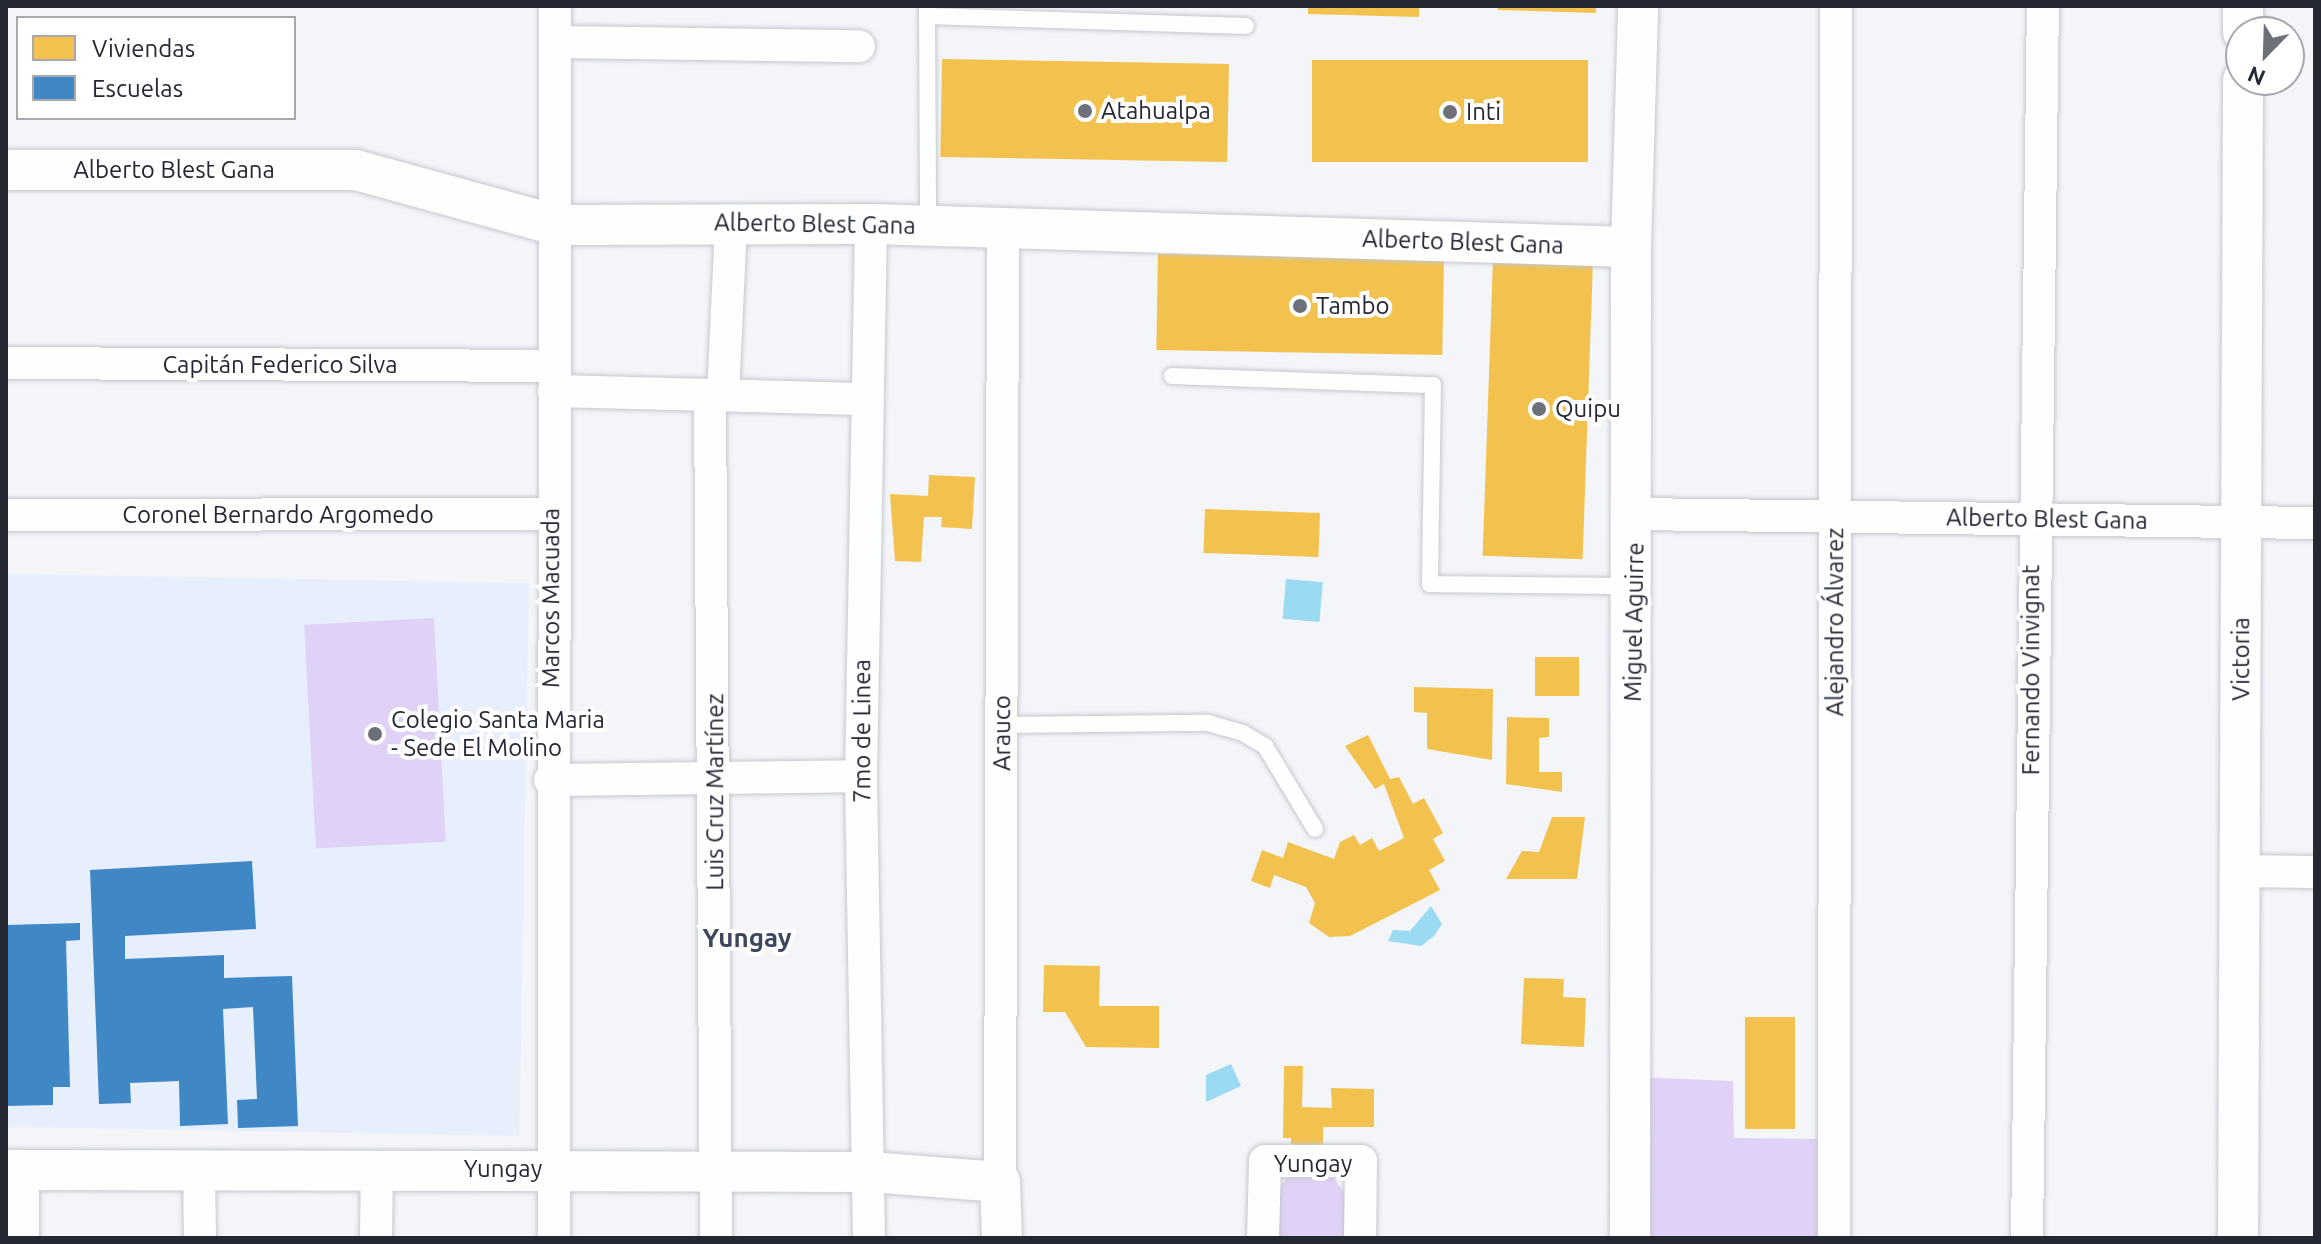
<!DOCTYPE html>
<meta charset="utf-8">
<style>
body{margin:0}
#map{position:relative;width:2321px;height:1244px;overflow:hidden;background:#f3f5f8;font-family:Ubuntu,sans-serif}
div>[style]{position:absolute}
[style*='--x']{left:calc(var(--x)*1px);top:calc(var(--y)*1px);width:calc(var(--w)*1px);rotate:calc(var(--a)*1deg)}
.built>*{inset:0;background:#e8effc;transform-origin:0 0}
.green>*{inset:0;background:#e0d1f6;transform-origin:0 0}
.water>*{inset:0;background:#9adaf2;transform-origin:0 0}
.homes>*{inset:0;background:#f2c14e;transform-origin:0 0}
.schools>*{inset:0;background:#3f88c5}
.roads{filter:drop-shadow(0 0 2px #c4c8ce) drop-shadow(0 0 2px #c4c8ce)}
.service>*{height:16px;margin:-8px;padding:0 8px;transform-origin:8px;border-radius:8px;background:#fdfefe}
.minor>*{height:32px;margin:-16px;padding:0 16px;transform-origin:16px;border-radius:16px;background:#fdfefe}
.tertiary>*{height:40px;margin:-20px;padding:0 20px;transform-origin:20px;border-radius:20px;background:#fdfefe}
.dots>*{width:22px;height:22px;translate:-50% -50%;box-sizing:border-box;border:4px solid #fff;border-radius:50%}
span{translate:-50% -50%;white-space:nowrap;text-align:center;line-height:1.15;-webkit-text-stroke:8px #fff;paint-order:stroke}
.poi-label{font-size:24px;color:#232833}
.left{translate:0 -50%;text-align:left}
.street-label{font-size:24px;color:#232833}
.neighbourhood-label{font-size:26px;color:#3c475e;font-weight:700}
.frame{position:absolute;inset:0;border:8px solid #232833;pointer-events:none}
.legend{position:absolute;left:16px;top:16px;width:280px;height:104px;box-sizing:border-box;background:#fff;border:2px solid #a7a9ad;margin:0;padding:10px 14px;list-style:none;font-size:24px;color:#232833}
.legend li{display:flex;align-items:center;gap:16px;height:40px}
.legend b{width:40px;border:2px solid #a7a9ad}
.north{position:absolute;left:2225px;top:16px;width:80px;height:80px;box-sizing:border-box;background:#fff;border:2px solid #a7a9ad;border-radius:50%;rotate:203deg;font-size:22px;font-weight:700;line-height:32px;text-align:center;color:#232833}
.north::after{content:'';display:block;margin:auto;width:28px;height:36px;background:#6c7078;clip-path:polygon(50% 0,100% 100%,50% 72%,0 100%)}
</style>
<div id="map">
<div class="built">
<div style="left:529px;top:583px;width:553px;height:523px;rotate:91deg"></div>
</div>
<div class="green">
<div style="left:434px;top:618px;width:224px;height:130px;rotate:87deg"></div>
<div style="clip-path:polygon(1635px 1077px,1733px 1081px,1734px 1138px,1818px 1139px,1818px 1238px,1631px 1238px)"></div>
<div style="clip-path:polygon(1326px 1168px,1350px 1200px,1350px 1238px,1277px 1238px,1280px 1186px,1294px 1170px)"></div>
</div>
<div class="water">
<div style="left:1286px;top:579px;width:37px;height:40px;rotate:5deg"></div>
<div style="clip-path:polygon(1431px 906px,1442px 924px,1434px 936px,1421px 946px,1388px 941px,1393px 930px,1410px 931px)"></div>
<div style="clip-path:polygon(1231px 1064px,1241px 1086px,1206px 1102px,1206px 1075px)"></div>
</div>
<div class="homes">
<div style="clip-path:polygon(1308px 6px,1419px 6px,1419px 17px,1308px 14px)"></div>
<div style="clip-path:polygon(1498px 6px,1596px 6px,1596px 13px,1498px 10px)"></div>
<div style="left:942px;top:59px;width:287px;height:98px;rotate:1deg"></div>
<div style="left:1312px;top:60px;width:276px;height:102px"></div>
<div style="left:1158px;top:254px;width:286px;height:96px;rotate:1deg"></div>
<div style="left:1493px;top:259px;width:100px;height:297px;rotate:2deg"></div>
<div style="clip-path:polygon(929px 475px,975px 477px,972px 529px,941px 527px,942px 517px,924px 517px,921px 562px,895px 561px,890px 494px,928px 496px)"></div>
<div style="left:1205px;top:509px;width:115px;height:44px;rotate:2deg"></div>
<div style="left:1579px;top:657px;width:39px;height:44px;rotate:90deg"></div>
<div style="clip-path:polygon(1414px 687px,1493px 689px,1492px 760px,1427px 749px,1427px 713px,1414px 712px)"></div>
<div style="clip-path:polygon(1507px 717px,1549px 718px,1549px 737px,1539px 738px,1539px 772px,1562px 772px,1562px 792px,1506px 784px)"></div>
<div style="clip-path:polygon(1368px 735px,1390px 779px,1399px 777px,1413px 804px,1424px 798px,1443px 833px,1433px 839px,1445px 861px,1429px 870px,1440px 890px,1350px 936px,1329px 937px,1309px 923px,1315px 903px,1306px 887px,1274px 875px,1270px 888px,1251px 881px,1262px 850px,1283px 858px,1288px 842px,1334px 859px,1340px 842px,1354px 835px,1360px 845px,1372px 838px,1379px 851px,1404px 838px,1384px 784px,1375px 789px,1345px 746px)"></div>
<div style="clip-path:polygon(1552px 817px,1585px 817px,1577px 879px,1506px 879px,1522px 851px,1539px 852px)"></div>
<div style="clip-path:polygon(1044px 965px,1100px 966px,1099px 1006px,1159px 1006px,1159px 1048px,1086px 1047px,1065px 1012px,1043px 1012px)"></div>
<div style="clip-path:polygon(1524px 978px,1564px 979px,1563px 997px,1586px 998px,1584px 1047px,1521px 1044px)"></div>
<div style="left:1795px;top:1017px;width:112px;height:50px;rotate:90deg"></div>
<div style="clip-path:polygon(1284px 1066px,1303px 1066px,1302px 1107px,1332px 1108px,1331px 1088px,1374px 1089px,1374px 1127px,1323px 1127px,1323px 1147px,1291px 1147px,1291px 1138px,1283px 1138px)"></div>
</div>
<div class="schools">
<div style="clip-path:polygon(252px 861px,256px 929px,125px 936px,125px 959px,224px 955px,224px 978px,292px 976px,298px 1126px,238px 1128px,237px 1100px,257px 1099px,253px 1007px,223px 1009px,228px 1124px,180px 1126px,179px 1081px,130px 1083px,131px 1103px,99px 1104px,90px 870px)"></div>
<div style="clip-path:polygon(80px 923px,80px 940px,66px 941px,70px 1087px,53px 1087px,53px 1105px,6px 1106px,6px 925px)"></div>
</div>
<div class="roads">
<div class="service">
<div style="--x:927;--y:7;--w:218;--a:89.7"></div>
<div style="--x:927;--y:16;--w:319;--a:1.8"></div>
<div style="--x:1172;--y:376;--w:261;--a:2"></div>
<div style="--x:1433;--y:385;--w:199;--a:90.9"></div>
<div style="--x:1430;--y:584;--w:202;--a:0.6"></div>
<div style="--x:1002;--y:725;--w:206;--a:-0.6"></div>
<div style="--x:1208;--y:723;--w:36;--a:16"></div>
<div style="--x:1243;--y:733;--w:26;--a:31"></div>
<div style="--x:1265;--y:746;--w:97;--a:58.9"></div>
</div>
<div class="minor">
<div style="--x:556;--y:42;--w:303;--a:0.8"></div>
<div style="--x:6;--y:363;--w:549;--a:0.31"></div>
<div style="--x:554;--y:391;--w:311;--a:1.5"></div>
<div style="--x:710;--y:395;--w:843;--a:89.59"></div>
<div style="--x:723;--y:395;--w:172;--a:-87.3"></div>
<div style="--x:1635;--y:514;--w:680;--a:0.76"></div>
<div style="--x:6;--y:515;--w:544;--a:-0.11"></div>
<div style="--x:550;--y:780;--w:311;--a:-0.7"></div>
<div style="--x:2240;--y:871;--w:75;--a:0.8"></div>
<div style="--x:199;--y:1169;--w:69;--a:89.2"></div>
<div style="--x:23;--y:1171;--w:67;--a:90"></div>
<div style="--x:1000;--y:1182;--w:954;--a:-89.82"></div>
<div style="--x:376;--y:1238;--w:68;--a:-89.2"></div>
<div style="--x:554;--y:1238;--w:1232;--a:-89.95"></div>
<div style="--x:869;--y:1238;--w:462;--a:-91"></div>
<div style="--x:861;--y:776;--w:552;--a:-88.96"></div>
<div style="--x:1263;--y:1238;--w:77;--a:-88.5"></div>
<div style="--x:1265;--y:1161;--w:96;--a:0"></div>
<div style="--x:1361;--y:1161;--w:77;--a:90.7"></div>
<div style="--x:1834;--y:1238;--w:1232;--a:-89.91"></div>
<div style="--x:2027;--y:1238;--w:1232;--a:-89.26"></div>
</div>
<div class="tertiary">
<div style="--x:2243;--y:32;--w:26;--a:-90"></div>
<div style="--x:6;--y:170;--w:350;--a:0"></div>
<div style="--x:356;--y:170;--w:207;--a:15.4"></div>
<div style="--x:556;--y:225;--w:315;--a:-0.2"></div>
<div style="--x:871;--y:224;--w:760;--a:1.73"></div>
<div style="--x:6;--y:1170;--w:864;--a:0.13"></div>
<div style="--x:870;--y:1172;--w:130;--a:4.4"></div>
<div style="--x:1000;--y:1182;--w:56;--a:88"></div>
<div style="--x:1630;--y:1238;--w:991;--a:-89.94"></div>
<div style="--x:1631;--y:247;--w:241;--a:-88.3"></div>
<div style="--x:2238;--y:1238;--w:1158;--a:-89.75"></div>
</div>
</div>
<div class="dots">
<div style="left:1085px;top:111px;background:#6c7078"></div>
<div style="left:1450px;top:112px;background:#6c7078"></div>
<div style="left:1300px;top:306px;background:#6c7078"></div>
<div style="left:1539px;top:409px;background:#6c7078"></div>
<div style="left:375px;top:734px;background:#6c7078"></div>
</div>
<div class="poi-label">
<span class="left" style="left:1101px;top:111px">Atahualpa</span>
<span class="left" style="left:1466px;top:112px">Inti</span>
<span class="left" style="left:1316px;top:306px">Tambo</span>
<span class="left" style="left:1555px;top:409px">Quipu</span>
<span class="left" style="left:391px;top:734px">Colegio Santa Maria<br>- Sede El Molino</span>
</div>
<div class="street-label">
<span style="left:174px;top:170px">Alberto Blest Gana</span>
<span style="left:815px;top:224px;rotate:1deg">Alberto Blest Gana</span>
<span style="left:1463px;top:242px;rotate:2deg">Alberto Blest Gana</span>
<span style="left:280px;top:365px">Capitán Federico Silva</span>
<span style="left:278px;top:515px">Coronel Bernardo Argomedo</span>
<span style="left:2047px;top:519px;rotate:1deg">Alberto Blest Gana</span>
<span style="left:551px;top:598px;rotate:-90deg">Marcos Macuada</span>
<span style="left:1634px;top:622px;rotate:-89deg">Miguel Aguirre</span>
<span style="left:1835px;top:622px;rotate:-90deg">Alejandro Álvarez</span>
<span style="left:2241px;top:659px;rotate:-90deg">Victoria</span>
<span style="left:2031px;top:670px;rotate:-90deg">Fernando Vinvignat</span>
<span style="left:862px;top:731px;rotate:-90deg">7mo de Linea</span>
<span style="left:1002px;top:733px;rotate:-90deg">Arauco</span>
<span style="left:715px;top:792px;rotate:-90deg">Luis Cruz Martínez</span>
<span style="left:1313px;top:1164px">Yungay</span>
<span style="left:503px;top:1169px">Yungay</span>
</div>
<div class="neighbourhood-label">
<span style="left:747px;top:938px">Yungay</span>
</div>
<div class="frame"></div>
<ul class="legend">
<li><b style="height:22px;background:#f2c14e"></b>Viviendas</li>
<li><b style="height:22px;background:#3f88c5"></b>Escuelas</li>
</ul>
<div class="north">N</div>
</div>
